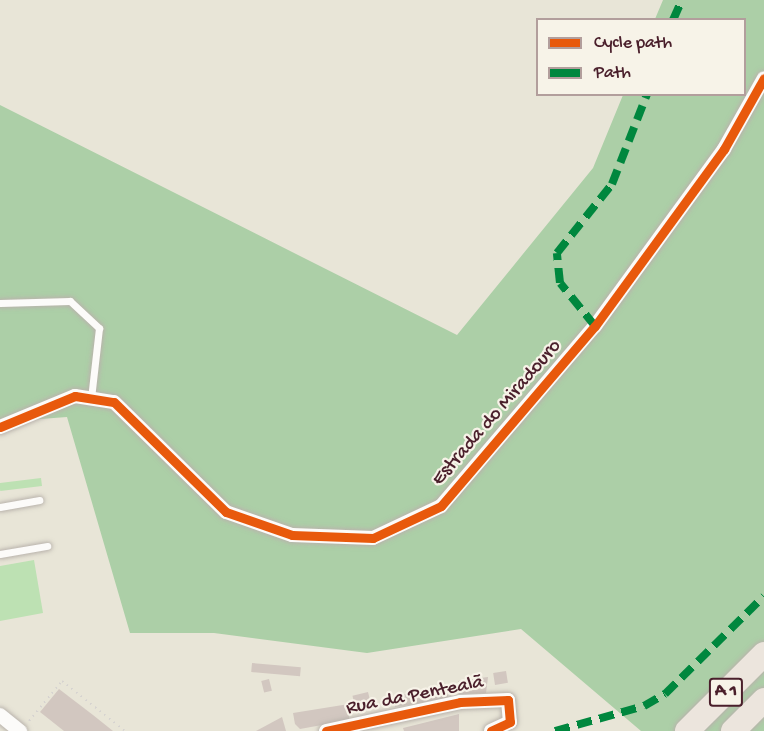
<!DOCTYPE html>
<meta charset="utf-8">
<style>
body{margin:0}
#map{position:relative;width:764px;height:731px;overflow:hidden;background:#e8e5d7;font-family:"Gochi Hand",sans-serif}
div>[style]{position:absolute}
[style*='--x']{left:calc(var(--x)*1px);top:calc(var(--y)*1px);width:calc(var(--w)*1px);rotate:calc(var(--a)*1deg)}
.green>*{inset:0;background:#bde1b3;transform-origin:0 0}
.forest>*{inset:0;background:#accfa7}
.building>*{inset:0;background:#d2c7c0;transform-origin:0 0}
.path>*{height:2px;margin-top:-1px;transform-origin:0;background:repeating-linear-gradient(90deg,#d6d3d0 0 1.5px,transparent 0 6px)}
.roads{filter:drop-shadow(0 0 2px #b9b3ac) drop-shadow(0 0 2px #b9b3ac)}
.service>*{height:7px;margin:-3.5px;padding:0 3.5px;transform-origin:3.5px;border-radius:3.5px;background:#fcfbf9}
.minor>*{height:14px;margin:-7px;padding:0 7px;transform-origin:7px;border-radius:7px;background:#fcfbf9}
.motorway>*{height:24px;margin:-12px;padding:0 12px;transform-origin:12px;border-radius:12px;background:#ece5dd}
.quiet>*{height:8px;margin-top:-4px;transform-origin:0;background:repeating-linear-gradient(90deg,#00873e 0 15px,transparent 0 23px)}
.cycleway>*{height:9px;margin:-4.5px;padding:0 4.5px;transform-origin:4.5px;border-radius:4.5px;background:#e8590c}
span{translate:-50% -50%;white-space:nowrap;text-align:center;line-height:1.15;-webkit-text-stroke:4.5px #f7f3e8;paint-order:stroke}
.shield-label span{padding:2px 4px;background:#f7f3e8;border:2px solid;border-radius:4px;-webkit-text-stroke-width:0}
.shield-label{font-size:18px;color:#4a1f2b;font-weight:700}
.street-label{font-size:20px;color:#4a1f2b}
.legend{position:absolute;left:536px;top:18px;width:210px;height:78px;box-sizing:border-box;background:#f7f3e8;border:2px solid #b29e9c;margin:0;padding:8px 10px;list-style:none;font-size:18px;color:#4a1f2b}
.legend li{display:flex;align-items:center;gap:12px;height:30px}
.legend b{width:30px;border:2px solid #b29e9c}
</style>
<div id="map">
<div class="green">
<div style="left:41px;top:478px;width:8px;height:42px;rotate:83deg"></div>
<div style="clip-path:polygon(34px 560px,43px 613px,0 621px,0 566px)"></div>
</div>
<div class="forest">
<div style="clip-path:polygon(663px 0,764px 0,764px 731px,641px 731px,521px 629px,367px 653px,214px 633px,130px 633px,67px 417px,0 422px,0 105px,457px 335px,593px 168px,623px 95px,744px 94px,744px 20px,655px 19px)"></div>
</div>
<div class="building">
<div style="left:252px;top:663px;width:49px;height:9px;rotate:5deg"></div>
<div style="left:506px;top:671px;width:12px;height:13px;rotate:81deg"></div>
<div style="clip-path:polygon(488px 677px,486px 693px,459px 694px,458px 681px)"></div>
<div style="left:269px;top:679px;width:12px;height:8px;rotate:76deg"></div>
<div style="clip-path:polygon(448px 684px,448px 698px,395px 707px,393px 697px)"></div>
<div style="clip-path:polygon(59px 689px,93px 715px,113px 731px,64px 731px,40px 712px)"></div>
<div style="left:368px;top:692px;width:12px;height:16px;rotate:76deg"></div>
<div style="clip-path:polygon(349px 704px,349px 720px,300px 729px,295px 724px,293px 713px)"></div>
<div style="clip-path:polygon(459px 714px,459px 731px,404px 731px,403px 728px)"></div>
<div style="clip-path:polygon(282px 717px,286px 731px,256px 731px)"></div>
</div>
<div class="path">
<div style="--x:29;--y:721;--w:52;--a:-50.5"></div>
<div style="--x:62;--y:681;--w:80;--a:38.4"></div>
</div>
<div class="roads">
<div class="service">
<div style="--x:0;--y:303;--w:70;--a:-1.6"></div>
<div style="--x:70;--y:301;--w:40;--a:43"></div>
<div style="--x:99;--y:328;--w:70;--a:96.5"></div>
<div style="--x:0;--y:507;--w:40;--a:-10"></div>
<div style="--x:0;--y:554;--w:48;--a:-9.7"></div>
</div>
<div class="minor">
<div style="--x:0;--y:427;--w:81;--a:-22.5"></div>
<div style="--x:75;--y:396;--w:39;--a:9"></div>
<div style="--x:114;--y:402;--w:157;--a:44.5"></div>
<div style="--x:226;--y:512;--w:70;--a:19.2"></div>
<div style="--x:292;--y:535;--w:81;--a:2.1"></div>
<div style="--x:373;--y:538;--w:75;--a:-25.2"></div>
<div style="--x:441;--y:506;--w:237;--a:-49.5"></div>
<div style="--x:595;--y:326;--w:219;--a:-53.9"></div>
<div style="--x:724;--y:149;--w:81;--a:-60.6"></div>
<div style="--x:0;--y:715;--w:26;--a:39"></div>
<div style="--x:326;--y:731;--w:137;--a:-12.2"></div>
<div style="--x:460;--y:702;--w:48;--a:-2.4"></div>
<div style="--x:508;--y:700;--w:22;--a:85"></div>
<div style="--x:510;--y:722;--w:21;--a:155"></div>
</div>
<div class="motorway">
<div style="--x:687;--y:731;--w:109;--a:-45"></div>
<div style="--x:733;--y:731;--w:44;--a:-45"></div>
</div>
</div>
<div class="quiet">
<div style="--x:673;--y:20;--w:22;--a:-66"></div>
<div style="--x:595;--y:326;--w:55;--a:-129.1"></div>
<div style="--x:560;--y:283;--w:30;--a:-96"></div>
<div style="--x:557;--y:253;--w:88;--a:-51.4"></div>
<div style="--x:612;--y:184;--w:97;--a:-68.7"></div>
<div style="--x:555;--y:731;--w:92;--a:-15.7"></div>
<div style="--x:644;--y:706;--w:24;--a:-30"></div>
<div style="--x:665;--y:694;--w:139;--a:-44.7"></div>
</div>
<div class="cycleway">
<div style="--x:0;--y:427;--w:81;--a:-22.5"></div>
<div style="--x:75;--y:396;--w:39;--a:9"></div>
<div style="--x:114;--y:402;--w:157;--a:44.5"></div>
<div style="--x:226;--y:512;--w:70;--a:19.2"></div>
<div style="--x:292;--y:535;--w:81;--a:2.1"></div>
<div style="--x:373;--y:538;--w:75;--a:-25.2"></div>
<div style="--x:441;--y:506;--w:237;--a:-49.5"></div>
<div style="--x:595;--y:326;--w:219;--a:-53.9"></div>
<div style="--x:724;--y:149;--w:81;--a:-60.6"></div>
<div style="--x:326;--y:731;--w:137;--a:-12.2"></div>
<div style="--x:460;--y:702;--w:48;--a:-2.4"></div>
<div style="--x:508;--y:700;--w:22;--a:85"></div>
<div style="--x:510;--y:722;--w:21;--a:155"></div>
</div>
<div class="shield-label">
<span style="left:726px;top:692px">A 1</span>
</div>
<div class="street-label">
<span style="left:497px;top:413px;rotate:-49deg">Estrada do Miradouro</span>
<span style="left:415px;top:696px;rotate:-11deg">Rua da Pentealã</span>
</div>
<ul class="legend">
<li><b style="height:8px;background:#e8590c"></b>Cycle path</li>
<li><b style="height:8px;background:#00873e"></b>Path</li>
</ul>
</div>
